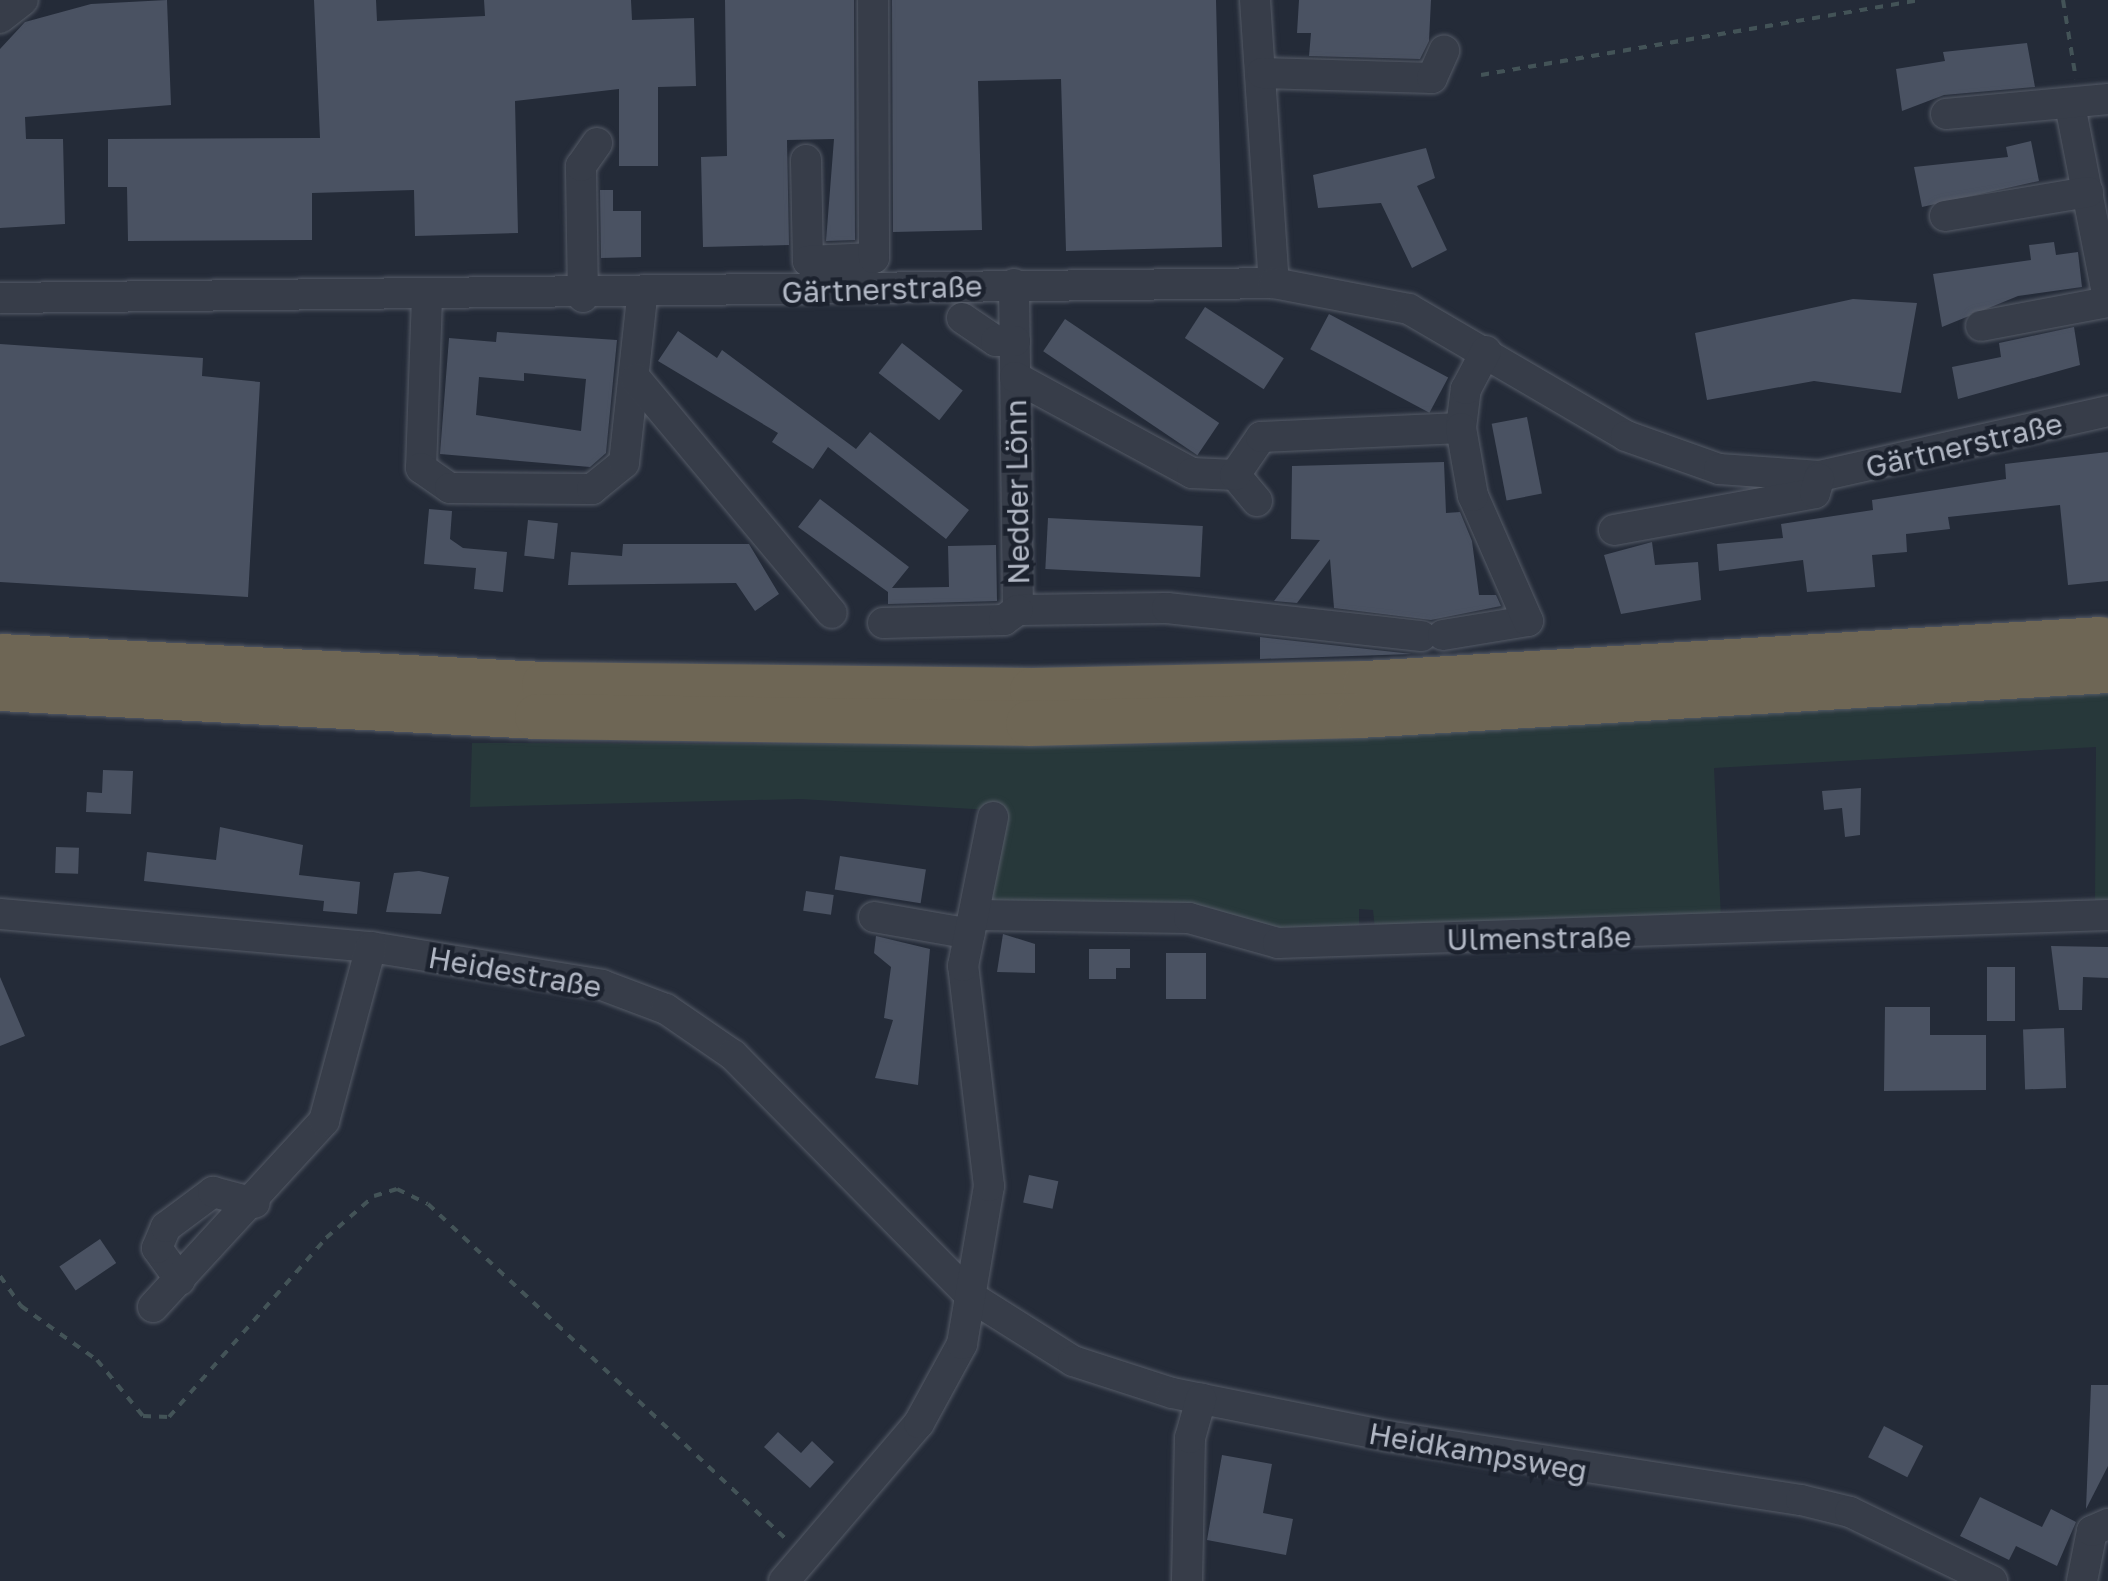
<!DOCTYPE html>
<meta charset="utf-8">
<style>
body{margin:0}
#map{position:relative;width:2108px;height:1581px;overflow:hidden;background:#242b38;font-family:"Golos Text",sans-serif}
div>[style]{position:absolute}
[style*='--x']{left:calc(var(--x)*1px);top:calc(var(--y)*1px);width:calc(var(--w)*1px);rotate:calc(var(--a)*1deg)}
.green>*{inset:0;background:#27383a}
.building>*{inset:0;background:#4a5262;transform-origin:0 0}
.path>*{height:4px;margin-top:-2px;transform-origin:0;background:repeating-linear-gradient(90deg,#435357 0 8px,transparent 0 16px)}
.roads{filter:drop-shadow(0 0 2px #555b67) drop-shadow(0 0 2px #555b67)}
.minor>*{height:30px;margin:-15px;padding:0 15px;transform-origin:15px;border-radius:15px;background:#373d49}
.highway>*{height:45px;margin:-22.5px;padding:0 22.5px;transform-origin:22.5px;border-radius:22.5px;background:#6e6655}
span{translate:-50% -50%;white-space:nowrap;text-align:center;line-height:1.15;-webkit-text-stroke:9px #1c222e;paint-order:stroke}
.street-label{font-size:30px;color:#b2b8c5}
</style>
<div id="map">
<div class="green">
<div style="clip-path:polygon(2108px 693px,2108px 903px,2095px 904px,2096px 747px,1714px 768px,1721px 919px,1375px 929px,1373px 910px,1359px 909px,1359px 929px,1265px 930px,1208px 907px,991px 901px,1008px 811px,800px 799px,470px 807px,472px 743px,1135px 745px)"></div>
</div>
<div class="building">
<div style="clip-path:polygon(167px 0,171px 105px,25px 117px,26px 139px,63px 139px,65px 224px,0 228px,0 49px,25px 22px,91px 4px)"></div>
<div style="clip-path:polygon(314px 0,376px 0,377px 21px,485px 16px,484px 0,631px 0,632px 20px,694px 18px,696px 86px,658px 87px,658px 166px,619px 166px,619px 89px,515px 101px,518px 233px,415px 236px,414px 190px,312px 193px,312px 240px,128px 241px,127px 187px,108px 187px,108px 139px,320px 138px)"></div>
<div style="clip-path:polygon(725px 0,854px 0,855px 240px,826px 241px,834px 139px,787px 140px,789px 245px,703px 247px,701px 157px,727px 156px)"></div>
<div style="clip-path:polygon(892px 0,1216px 0,1222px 247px,1066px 251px,1061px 79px,978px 81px,982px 230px,893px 232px)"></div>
<div style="clip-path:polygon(1299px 0,1431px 0,1429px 41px,1420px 59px,1309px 56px,1311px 33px,1297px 33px)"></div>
<div style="clip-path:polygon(2027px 43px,2035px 87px,1944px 95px,1902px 111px,1896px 69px,1945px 61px,1943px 52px)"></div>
<div style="clip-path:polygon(2031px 141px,2039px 181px,1922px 207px,1914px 167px,2008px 157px,2006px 147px)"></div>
<div style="clip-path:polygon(1426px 148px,1435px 178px,1417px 186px,1447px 250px,1412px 268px,1381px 203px,1318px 208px,1313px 175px)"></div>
<div style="clip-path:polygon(600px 190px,613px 190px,613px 211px,641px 211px,641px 257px,601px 258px)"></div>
<div style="clip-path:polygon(2054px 242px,2056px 255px,2078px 252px,2082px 287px,2018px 296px,1942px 327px,1933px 274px,2031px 260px,2029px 245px)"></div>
<div style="clip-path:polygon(1853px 299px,1917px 303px,1901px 393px,1814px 381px,1707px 400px,1695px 333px)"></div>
<div style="left:1205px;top:307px;width:94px;height:37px;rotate:33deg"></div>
<div style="left:1329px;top:314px;width:135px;height:40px;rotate:28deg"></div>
<div style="left:1065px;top:319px;width:186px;height:39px;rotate:34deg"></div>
<div style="clip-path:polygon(2074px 327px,2080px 365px,1958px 399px,1952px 367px,2001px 357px,1999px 343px)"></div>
<div style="clip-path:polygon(678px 331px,717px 358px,722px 350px,856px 449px,870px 432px,969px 510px,946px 539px,828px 447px,813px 469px,772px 442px,778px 433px,658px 361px)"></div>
<div style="clip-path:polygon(evenodd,497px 332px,617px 340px,606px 453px,590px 467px,440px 454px,449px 338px,496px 342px,497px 332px,524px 373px,586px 379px,581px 431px,476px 415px,479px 377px,524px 381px,524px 373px)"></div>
<div style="left:902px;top:343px;width:77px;height:38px;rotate:38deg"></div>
<div style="clip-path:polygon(0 344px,203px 358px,202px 376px,260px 382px,248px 597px,0 582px)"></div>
<div style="left:1527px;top:417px;width:78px;height:36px;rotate:79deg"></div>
<div style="clip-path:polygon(2108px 452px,2108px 581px,2068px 585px,2060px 505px,1948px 517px,1950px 529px,1906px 534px,1907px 552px,1872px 555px,1875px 587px,1807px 592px,1803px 560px,1719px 571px,1717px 544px,1783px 538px,1781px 524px,1873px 510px,1872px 500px,2006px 479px,2005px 464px)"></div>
<div style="clip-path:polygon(1444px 462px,1446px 513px,1460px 512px,1472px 541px,1479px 595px,1496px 595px,1501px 606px,1431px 620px,1334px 608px,1330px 559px,1297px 603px,1274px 601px,1320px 540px,1291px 539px,1292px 466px)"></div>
<div style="clip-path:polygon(820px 499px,909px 567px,892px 588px,949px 587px,948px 546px,996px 545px,997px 601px,888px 604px,888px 592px,798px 527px)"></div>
<div style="clip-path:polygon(429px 509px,452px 511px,450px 539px,463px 548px,507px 552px,503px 592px,474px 589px,476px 568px,424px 564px)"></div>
<div style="left:1048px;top:518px;width:155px;height:51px;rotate:3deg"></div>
<div style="left:528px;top:520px;width:30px;height:36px;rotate:6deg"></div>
<div style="clip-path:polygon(1652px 542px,1655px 565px,1698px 562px,1701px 600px,1621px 614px,1604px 555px)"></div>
<div style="clip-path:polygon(623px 544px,749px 544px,779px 594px,755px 611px,736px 583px,568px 585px,571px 552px,622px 556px)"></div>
<div style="clip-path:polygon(1260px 637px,1286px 640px,1412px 654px,1260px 659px)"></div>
<div style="clip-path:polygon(103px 770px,133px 771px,131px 814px,86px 812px,87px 792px,102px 793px)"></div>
<div style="clip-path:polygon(1861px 788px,1860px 835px,1845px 837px,1842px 808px,1824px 810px,1822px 791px)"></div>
<div style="clip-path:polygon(220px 827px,303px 845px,299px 875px,360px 882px,357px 914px,323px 911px,324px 901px,144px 881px,147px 852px,216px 860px)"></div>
<div style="left:56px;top:847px;width:23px;height:26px;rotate:2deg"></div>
<div style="left:840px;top:856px;width:87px;height:34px;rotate:9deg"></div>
<div style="clip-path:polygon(419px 871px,449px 877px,441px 914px,386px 912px,394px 873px)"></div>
<div style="left:806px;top:891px;width:28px;height:20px;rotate:8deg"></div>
<div style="clip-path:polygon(1003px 934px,1035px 944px,1035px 973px,997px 972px)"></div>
<div style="clip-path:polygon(876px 936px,930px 949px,918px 1085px,875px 1078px,893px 1020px,884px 1018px,891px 967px,874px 953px)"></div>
<div style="clip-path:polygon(2051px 946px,2108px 947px,2108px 978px,2083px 977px,2082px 1010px,2059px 1010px)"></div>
<div style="clip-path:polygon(1089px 949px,1130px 949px,1130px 968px,1116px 968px,1116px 979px,1089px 979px)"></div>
<div style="left:1206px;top:953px;width:46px;height:40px;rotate:90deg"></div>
<div style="left:1987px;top:967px;width:28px;height:54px"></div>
<div style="clip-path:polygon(0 977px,25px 1036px,0 1046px)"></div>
<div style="clip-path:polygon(1885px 1007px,1930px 1007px,1930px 1035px,1986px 1035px,1986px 1090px,1884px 1091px)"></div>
<div style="left:2064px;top:1028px;width:60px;height:41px;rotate:88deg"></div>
<div style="left:1029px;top:1175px;width:30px;height:28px;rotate:12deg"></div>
<div style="left:100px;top:1239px;width:29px;height:49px;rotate:56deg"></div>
<div style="clip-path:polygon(2091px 1385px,2108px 1385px,2108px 1466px,2086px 1509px)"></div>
<div style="left:1884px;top:1426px;width:44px;height:35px;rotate:27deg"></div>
<div style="clip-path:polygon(778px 1432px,801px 1453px,812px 1441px,834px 1462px,810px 1488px,764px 1447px)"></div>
<div style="clip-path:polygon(1222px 1455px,1272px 1464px,1263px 1513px,1293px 1519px,1286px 1555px,1207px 1540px)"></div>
<div style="clip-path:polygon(1980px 1497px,2042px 1527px,2051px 1509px,2076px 1522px,2057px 1566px,2016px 1546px,2009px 1560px,1960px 1536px)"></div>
</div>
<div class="path">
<div style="--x:2063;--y:0;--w:80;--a:80.7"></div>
<div style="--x:1481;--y:75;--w:445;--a:-9.7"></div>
<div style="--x:0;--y:1276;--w:37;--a:55"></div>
<div style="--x:21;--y:1306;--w:93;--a:35.4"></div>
<div style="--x:97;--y:1360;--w:72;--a:50.6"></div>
<div style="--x:143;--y:1416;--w:26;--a:2"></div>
<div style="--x:169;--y:1417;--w:238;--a:-48.7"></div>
<div style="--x:326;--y:1238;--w:64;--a:-41.2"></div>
<div style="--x:374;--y:1196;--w:24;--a:-17"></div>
<div style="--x:397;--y:1189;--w:34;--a:26"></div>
<div style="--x:428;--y:1204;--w:492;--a:43.1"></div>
</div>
<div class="roads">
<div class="minor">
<div style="--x:1255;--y:0;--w:284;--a:86.2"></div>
<div style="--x:0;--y:18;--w:29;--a:-38"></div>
<div style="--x:1262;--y:73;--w:170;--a:1.7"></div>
<div style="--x:1432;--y:78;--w:30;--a:-66"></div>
<div style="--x:2070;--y:105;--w:197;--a:78.9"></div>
<div style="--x:1946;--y:114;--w:163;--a:-5.3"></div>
<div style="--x:806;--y:160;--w:101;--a:88.9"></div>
<div style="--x:808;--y:261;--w:66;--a:-2.6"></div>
<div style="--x:874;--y:258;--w:258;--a:-90.2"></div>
<div style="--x:1945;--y:216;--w:145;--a:-9.5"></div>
<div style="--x:1014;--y:284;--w:326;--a:89.3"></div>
<div style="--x:1018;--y:610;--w:149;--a:-0.8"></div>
<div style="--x:1167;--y:608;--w:256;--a:6.3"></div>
<div style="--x:427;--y:297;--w:171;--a:92"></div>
<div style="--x:421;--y:468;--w:35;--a:35"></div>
<div style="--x:450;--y:488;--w:142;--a:0.4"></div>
<div style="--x:592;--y:489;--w:41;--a:-39.1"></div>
<div style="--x:624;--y:463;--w:168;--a:-83.8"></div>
<div style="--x:583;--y:297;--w:131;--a:-90.9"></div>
<div style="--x:581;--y:166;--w:28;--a:-55"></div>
<div style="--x:0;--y:298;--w:1274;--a:-0.67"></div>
<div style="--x:1274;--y:283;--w:137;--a:10.9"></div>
<div style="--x:1409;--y:309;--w:251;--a:30.3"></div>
<div style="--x:1626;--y:436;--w:99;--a:19.5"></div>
<div style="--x:1719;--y:469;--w:101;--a:4"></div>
<div style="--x:1820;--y:476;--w:295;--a:-12.7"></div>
<div style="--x:962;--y:318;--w:41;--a:34.1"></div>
<div style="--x:996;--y:341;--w:19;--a:0"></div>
<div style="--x:1981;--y:326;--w:129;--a:-10.7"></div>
<div style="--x:1015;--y:377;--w:201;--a:28.5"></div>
<div style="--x:1192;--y:473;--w:43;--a:2.7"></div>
<div style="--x:636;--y:379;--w:305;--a:50.1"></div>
<div style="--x:1257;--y:501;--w:34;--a:-130"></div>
<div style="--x:1235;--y:475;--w:46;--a:-55.6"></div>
<div style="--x:1261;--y:437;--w:200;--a:-2.6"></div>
<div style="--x:1461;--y:428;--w:39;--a:-83"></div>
<div style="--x:1466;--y:389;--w:43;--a:-62.2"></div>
<div style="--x:1614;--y:530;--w:204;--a:-10.4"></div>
<div style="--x:1815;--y:493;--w:15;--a:-74"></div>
<div style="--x:883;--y:623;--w:121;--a:-1.4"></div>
<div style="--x:1004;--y:620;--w:17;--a:-36"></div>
<div style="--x:1443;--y:635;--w:86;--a:-9.4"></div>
<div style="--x:1528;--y:621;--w:137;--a:-113.7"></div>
<div style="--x:1473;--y:496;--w:69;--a:-100"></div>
<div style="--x:0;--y:914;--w:372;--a:5.1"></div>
<div style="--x:371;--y:947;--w:234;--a:9.3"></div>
<div style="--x:602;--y:985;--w:68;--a:20.6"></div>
<div style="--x:666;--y:1009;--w:81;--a:34.5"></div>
<div style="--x:733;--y:1055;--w:342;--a:45.4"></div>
<div style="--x:973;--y:1298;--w:118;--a:32.2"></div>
<div style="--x:1073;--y:1361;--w:104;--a:17.9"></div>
<div style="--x:1172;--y:1393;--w:219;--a:11.3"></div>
<div style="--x:1387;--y:1436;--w:419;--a:8.8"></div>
<div style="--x:1801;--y:1500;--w:50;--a:13.8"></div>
<div style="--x:1850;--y:1512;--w:158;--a:25.9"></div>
<div style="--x:974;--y:915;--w:215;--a:0.8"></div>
<div style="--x:1189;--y:918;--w:92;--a:15.7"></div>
<div style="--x:1278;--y:943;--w:830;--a:-1.93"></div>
<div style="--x:874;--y:917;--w:97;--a:10"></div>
<div style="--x:180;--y:1280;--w:39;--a:-126"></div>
<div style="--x:157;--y:1248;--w:23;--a:-67"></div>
<div style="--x:166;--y:1227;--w:59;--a:-36.7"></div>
<div style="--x:213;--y:1192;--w:43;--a:14.7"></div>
<div style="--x:153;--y:1307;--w:253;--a:-47.4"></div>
<div style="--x:324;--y:1121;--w:180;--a:-74.9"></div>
<div style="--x:784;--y:1581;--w:208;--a:-49.5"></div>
<div style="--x:919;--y:1423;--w:90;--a:-61.4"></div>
<div style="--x:962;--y:1344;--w:160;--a:-80.3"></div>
<div style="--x:989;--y:1186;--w:222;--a:-96.7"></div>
<div style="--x:963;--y:966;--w:152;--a:-78.6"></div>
<div style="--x:1187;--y:1581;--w:143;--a:-88.8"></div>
<div style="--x:1190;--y:1438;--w:41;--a:-74.2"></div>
<div style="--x:2082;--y:1581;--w:51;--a:-78.7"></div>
<div style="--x:2092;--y:1531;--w:17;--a:-24"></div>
</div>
<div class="highway">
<div style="--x:0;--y:656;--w:545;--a:2.95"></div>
<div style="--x:544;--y:684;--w:488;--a:0.7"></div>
<div style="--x:1032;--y:690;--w:333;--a:-1.2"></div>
<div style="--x:1365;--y:683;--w:737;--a:-3.42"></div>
<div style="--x:0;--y:688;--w:538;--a:2.98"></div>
<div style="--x:537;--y:716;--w:491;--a:0.8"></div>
<div style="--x:1028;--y:723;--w:331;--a:-1.4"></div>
<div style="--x:1359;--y:715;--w:750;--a:-3.44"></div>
</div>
</div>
<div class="street-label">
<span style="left:882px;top:289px;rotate:-2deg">Gärtnerstraße</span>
<span style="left:1964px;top:445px;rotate:-13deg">Gärtnerstraße</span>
<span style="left:1017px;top:492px;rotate:-91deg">Nedder Lönn</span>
<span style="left:1539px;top:938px;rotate:-1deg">Ulmenstraße</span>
<span style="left:515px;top:972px;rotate:10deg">Heidestraße</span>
<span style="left:1478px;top:1452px;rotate:10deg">Heidkampsweg</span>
</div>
</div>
